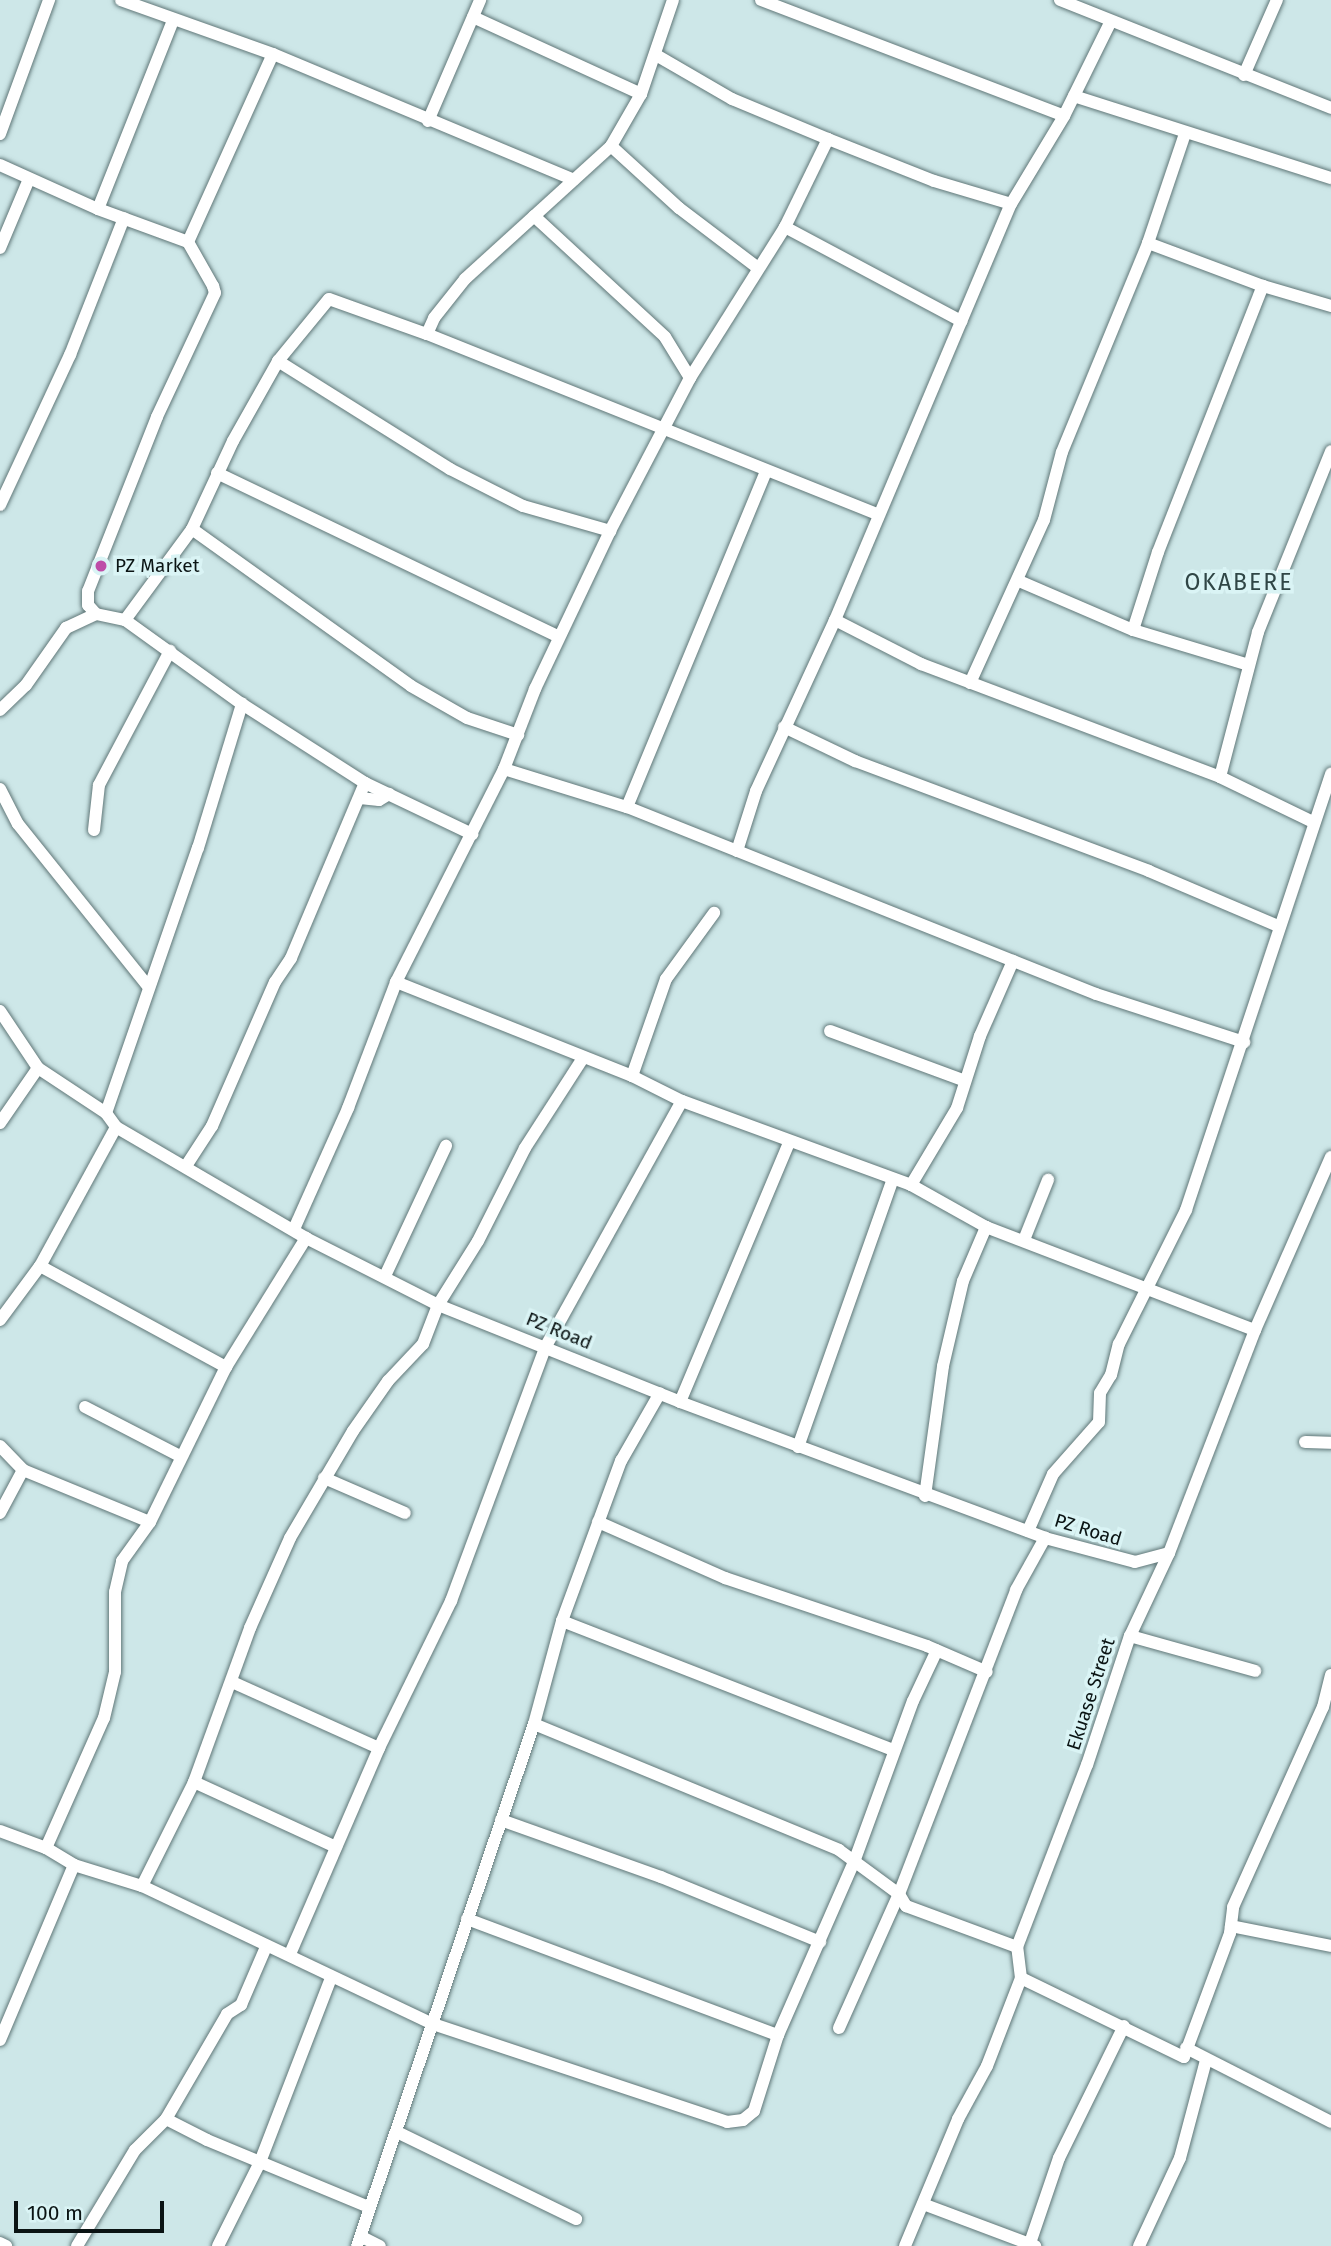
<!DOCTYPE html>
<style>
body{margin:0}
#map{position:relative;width:1331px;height:2246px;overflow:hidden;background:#cde7e8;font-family:"Fira Sans",sans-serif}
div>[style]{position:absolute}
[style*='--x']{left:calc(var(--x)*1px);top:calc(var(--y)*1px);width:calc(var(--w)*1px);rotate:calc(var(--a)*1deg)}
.roads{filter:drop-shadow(0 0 2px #607778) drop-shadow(0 0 2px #607778)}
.minor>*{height:12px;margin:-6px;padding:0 6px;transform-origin:6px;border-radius:6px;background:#fff}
.dots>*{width:19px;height:19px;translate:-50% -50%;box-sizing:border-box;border:4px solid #daf4f5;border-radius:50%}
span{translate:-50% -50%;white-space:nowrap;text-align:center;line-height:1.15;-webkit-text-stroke:7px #daf4f5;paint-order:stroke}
.poi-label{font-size:19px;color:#0b1414}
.left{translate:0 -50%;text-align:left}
.street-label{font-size:19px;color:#0b1414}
.quarter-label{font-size:23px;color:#304646;letter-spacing:2px}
.scale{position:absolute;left:14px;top:2201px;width:150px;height:32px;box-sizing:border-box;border:4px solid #0b1414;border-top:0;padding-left:9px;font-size:21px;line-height:24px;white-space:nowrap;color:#0b1414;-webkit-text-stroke:5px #daf4f5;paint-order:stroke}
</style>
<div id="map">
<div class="roads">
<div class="minor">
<div style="--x:121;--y:0;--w:161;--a:19.6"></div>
<div style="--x:273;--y:54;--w:326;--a:22.7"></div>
<div style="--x:761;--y:0;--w:324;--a:20.9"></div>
<div style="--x:1060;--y:0;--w:292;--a:21.7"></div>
<div style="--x:473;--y:17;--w:185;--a:24.6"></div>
<div style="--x:656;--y:55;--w:88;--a:30.1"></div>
<div style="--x:732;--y:99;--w:104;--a:22.6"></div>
<div style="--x:828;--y:139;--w:114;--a:21.6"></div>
<div style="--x:934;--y:181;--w:80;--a:16.6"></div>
<div style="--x:1244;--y:75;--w:82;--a:-66.3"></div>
<div style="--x:1074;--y:96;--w:270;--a:17.7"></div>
<div style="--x:428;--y:121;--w:132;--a:-66.7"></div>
<div style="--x:0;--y:134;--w:143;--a:-69.9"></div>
<div style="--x:611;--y:146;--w:92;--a:42.4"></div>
<div style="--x:679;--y:208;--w:99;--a:37.2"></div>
<div style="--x:0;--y:165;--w:107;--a:24.2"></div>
<div style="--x:98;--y:209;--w:96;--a:20.1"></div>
<div style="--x:188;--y:242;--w:51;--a:60.4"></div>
<div style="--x:213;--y:286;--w:7;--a:74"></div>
<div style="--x:215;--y:293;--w:137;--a:115.1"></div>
<div style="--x:157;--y:417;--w:187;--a:111.6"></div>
<div style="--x:88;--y:591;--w:14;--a:90"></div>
<div style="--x:88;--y:605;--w:12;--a:48"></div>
<div style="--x:98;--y:209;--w:202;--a:-68.3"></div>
<div style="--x:534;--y:216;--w:178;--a:42.7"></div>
<div style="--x:665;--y:337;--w:48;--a:58.6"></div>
<div style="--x:785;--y:227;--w:200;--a:28.1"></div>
<div style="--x:188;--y:242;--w:206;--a:-65.7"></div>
<div style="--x:1148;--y:243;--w:123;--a:20.5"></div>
<div style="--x:1263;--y:286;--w:71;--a:16.4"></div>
<div style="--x:0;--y:248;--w:75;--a:-67.2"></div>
<div style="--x:427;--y:334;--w:17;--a:-66"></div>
<div style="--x:434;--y:318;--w:50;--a:-51.5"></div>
<div style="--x:465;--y:279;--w:197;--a:-42.3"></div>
<div style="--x:611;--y:146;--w:60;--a:-60"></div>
<div style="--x:641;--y:94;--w:99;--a:-71.2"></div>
<div style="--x:278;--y:361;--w:203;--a:32.1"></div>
<div style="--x:450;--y:469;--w:82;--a:26.9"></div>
<div style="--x:523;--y:506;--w:91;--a:16"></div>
<div style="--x:217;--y:473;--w:379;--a:25.6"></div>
<div style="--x:0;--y:505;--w:166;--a:-65"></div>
<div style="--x:70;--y:355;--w:147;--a:-68.5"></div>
<div style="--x:192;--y:529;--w:269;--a:35.6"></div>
<div style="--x:411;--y:686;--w:64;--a:29.7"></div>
<div style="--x:467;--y:718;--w:54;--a:18.4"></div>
<div style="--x:1019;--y:581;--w:124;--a:23.3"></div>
<div style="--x:1133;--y:630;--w:121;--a:16.8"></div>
<div style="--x:125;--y:620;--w:113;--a:-53.6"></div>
<div style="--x:192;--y:529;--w:97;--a:-65"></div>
<div style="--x:233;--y:441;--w:92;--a:-60.6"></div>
<div style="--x:278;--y:361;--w:80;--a:-50.6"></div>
<div style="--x:329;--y:299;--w:104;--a:19.7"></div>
<div style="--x:427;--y:334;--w:484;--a:21.8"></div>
<div style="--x:835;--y:620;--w:97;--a:27.1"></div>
<div style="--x:921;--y:664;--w:320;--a:20.7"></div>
<div style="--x:1220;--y:777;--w:103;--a:25.8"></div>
<div style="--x:1133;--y:630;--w:82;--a:-72.2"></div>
<div style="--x:1158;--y:552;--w:286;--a:-68.5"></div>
<div style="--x:970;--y:683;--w:179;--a:-65.6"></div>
<div style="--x:1044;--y:520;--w:70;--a:-75.2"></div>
<div style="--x:1062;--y:452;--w:226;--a:-67.6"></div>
<div style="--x:1148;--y:243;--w:115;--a:-71.3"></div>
<div style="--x:0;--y:710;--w:36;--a:-44"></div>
<div style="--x:26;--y:685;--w:70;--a:-54.9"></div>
<div style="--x:66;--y:628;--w:33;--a:-25"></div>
<div style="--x:96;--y:614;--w:30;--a:12"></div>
<div style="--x:125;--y:620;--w:144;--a:35.7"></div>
<div style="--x:242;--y:704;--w:146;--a:32.7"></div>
<div style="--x:365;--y:783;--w:119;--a:25.5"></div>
<div style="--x:784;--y:727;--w:79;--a:25.6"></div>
<div style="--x:855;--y:761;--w:314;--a:20.5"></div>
<div style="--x:1149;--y:871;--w:140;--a:23.1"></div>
<div style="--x:504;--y:769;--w:129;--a:17.2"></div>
<div style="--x:627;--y:807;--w:505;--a:21.74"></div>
<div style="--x:1096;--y:994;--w:156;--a:18"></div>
<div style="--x:1220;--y:777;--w:150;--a:-75.3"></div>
<div style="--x:1258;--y:632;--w:195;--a:-68"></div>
<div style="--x:0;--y:789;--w:39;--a:63"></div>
<div style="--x:18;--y:824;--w:208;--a:51.3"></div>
<div style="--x:360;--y:798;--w:19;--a:6"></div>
<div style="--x:379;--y:800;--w:12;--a:-31"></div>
<div style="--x:627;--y:807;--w:363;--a:-67.5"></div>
<div style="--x:94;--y:830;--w:45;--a:-83.7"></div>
<div style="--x:99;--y:785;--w:152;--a:-62.1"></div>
<div style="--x:737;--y:851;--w:63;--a:-72.4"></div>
<div style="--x:756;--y:791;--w:188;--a:-65.2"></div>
<div style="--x:835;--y:620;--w:452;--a:-67.1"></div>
<div style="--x:1011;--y:204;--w:103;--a:-58.9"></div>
<div style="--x:1064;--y:116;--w:106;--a:-63.7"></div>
<div style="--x:396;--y:982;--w:254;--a:21.7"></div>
<div style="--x:632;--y:1076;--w:56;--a:26.6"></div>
<div style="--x:682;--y:1101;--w:244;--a:20.1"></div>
<div style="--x:911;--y:1185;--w:86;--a:29.2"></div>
<div style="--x:986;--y:1227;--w:288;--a:21"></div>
<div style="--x:0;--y:1011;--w:69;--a:56.3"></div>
<div style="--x:38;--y:1068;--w:82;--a:33.5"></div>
<div style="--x:106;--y:1113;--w:17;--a:54"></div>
<div style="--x:116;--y:1127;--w:220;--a:30.3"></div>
<div style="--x:306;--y:1238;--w:148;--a:26.9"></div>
<div style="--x:438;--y:1305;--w:261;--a:21.8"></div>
<div style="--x:680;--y:1402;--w:390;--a:20.4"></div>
<div style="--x:1045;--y:1538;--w:93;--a:14.9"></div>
<div style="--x:1135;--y:1562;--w:35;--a:-15"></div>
<div style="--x:830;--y:1031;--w:144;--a:20.3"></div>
<div style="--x:632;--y:1076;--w:103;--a:-70.7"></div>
<div style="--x:666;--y:979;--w:82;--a:-54"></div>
<div style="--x:106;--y:1113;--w:281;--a:-70.9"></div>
<div style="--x:198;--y:848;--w:151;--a:-73"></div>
<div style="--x:0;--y:1123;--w:67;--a:-55.4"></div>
<div style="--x:186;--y:1166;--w:48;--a:-57"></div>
<div style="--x:212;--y:1126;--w:157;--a:-66.4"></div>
<div style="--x:275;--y:982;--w:29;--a:-56"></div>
<div style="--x:291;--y:958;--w:190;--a:-67.1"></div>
<div style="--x:911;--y:1185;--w:90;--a:-59.1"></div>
<div style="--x:957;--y:1108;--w:76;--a:-72.3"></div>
<div style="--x:980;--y:1036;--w:82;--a:-66.3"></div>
<div style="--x:294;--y:1229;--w:133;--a:-65.9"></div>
<div style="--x:348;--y:1108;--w:135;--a:-69.1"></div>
<div style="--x:396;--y:982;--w:239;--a:-63.1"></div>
<div style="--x:504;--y:769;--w:86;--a:-68.8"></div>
<div style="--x:535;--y:689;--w:175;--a:-64.6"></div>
<div style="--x:610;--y:531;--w:173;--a:-62.4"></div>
<div style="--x:690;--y:378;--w:178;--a:-57.8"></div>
<div style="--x:785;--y:227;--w:98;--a:-64"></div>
<div style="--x:1024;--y:1240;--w:65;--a:-68.2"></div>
<div style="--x:40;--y:1266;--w:212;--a:28.5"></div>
<div style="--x:385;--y:1276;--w:144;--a:-64.9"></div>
<div style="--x:0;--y:1320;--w:67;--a:-53.5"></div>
<div style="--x:40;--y:1266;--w:158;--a:-61.3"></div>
<div style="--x:680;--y:1402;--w:281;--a:-67.2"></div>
<div style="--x:85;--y:1407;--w:107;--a:27.3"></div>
<div style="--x:1305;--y:1442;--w:26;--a:2"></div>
<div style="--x:0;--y:1446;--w:33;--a:46"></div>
<div style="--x:23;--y:1470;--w:137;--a:22.3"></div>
<div style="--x:798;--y:1447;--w:281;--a:-70.5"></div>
<div style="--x:324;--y:1478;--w:88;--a:23.4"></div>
<div style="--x:925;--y:1496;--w:131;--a:-82.1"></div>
<div style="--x:943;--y:1366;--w:87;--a:-76.8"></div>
<div style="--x:963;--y:1281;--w:59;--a:-66.9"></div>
<div style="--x:0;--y:1513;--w:49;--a:-61.9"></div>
<div style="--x:598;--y:1522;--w:139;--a:23.8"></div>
<div style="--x:725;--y:1578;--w:213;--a:18.6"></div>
<div style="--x:927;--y:1646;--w:65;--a:23.4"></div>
<div style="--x:1028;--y:1531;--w:62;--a:-66.3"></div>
<div style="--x:1053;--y:1474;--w:69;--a:-48.5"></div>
<div style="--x:1099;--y:1422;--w:29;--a:-88"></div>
<div style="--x:1100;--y:1393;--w:21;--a:-59"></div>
<div style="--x:1111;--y:1375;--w:32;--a:-76"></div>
<div style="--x:1119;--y:1344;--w:150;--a:-63.4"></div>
<div style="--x:1186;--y:1210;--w:460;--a:-71.6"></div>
<div style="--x:562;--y:1621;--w:355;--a:21.3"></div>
<div style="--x:1130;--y:1636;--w:130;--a:15.6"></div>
<div style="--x:232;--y:1682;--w:161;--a:24.2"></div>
<div style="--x:534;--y:1724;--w:330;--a:22.4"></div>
<div style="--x:839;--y:1850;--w:74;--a:36.3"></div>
<div style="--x:899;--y:1894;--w:14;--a:60"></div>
<div style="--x:906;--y:1906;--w:118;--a:20.3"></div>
<div style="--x:194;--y:1782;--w:156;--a:24.6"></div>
<div style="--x:501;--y:1820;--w:170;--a:19.6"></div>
<div style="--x:661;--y:1877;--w:172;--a:22.2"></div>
<div style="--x:0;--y:1831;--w:49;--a:20.3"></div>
<div style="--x:46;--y:1848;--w:33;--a:31"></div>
<div style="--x:74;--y:1865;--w:71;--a:17.2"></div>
<div style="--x:142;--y:1886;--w:322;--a:25.4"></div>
<div style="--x:433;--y:2024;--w:310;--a:18.4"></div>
<div style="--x:727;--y:2122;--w:16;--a:-7"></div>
<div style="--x:743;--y:2120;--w:14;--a:-39"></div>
<div style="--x:754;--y:2111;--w:80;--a:-72.5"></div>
<div style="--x:778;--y:2035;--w:189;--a:-66.3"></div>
<div style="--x:854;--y:1862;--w:171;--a:-69.9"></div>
<div style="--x:913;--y:1701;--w:56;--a:-64.8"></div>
<div style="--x:46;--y:1848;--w:142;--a:-66"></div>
<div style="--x:104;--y:1718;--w:47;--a:-76.6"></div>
<div style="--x:115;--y:1672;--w:80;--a:-90"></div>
<div style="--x:115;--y:1592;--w:32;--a:-77"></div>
<div style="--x:122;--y:1561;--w:48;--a:-54.3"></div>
<div style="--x:150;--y:1522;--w:173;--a:-63.9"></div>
<div style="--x:226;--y:1367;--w:152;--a:-58.2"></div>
<div style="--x:142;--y:1886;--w:116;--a:-63.4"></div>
<div style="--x:194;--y:1782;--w:164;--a:-70"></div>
<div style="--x:250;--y:1628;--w:98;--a:-66"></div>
<div style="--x:290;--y:1538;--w:124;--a:-59.5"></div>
<div style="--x:353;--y:1431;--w:61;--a:-55"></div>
<div style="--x:388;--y:1381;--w:51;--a:-46.6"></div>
<div style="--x:423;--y:1344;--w:42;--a:-69"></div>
<div style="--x:438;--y:1305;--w:75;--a:-58"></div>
<div style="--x:478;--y:1241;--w:104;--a:-63.2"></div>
<div style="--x:525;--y:1148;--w:107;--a:-57.2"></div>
<div style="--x:467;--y:1919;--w:332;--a:20.5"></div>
<div style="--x:1231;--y:1926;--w:102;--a:11.3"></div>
<div style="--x:290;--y:1954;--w:224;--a:-66.6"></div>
<div style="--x:379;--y:1748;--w:164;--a:-63.9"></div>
<div style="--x:451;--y:1601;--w:272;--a:-69.6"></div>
<div style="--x:546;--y:1346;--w:280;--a:-61"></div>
<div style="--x:1021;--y:1978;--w:181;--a:25.9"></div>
<div style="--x:1184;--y:2057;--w:132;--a:-69.6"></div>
<div style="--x:1230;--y:1933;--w:26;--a:-83"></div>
<div style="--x:1233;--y:1907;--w:219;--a:-65.8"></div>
<div style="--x:1323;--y:1707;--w:33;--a:-76"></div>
<div style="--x:839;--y:2028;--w:147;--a:-65.9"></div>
<div style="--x:899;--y:1894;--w:326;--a:-68.9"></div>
<div style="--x:1016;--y:1590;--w:60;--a:-60.9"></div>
<div style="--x:0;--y:2040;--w:190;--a:-67.1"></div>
<div style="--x:1186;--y:2048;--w:163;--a:27"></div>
<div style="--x:166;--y:2119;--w:46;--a:27.1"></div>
<div style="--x:207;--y:2140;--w:175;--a:22.5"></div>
<div style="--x:399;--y:2133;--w:197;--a:25.9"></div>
<div style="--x:923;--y:2204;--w:120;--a:20.6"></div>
<div style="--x:362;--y:2237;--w:20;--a:27"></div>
<div style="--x:0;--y:2243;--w:7;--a:27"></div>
<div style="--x:77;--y:2246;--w:112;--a:-58.9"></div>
<div style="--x:135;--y:2150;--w:44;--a:-45"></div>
<div style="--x:166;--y:2119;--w:121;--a:-59.8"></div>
<div style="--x:227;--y:2014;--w:17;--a:-33"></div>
<div style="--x:241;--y:2005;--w:63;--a:-66.7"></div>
<div style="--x:218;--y:2246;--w:94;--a:-63.4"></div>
<div style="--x:260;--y:2162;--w:197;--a:-68.9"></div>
<div style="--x:357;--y:2246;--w:551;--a:-71.27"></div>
<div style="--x:534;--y:1724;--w:107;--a:-74.8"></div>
<div style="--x:562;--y:1621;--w:171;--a:-69.8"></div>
<div style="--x:621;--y:1461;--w:78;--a:-60.2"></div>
<div style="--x:905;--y:2246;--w:138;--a:-67.3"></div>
<div style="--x:958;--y:2119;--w:60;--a:-61.3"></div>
<div style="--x:987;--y:2066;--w:94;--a:-68.9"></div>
<div style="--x:1021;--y:1978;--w:31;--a:-97"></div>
<div style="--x:1017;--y:1947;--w:195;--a:-69"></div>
<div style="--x:1087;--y:1765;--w:136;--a:-71.6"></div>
<div style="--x:1130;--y:1636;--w:92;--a:-64.8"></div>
<div style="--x:1169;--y:1553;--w:239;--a:-68.9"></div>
<div style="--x:1255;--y:1330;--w:189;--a:-66.3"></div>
<div style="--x:1029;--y:2246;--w:93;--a:-71.2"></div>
<div style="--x:1059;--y:2158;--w:147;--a:-63.8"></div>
<div style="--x:1139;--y:2246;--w:97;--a:-65"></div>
<div style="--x:1180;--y:2158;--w:101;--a:-75.1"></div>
</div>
</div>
<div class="dots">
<div style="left:101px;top:566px;background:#be4da8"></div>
</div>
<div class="poi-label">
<span class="left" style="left:115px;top:566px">PZ Market</span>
</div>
<div class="street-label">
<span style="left:559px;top:1331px;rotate:22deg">PZ Road</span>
<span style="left:1088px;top:1530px;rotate:17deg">PZ Road</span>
<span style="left:1091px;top:1694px;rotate:-72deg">Ekuase Street</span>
</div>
<div class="quarter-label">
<span style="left:1239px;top:582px">OKABERE</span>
</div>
<div class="scale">100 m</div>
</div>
